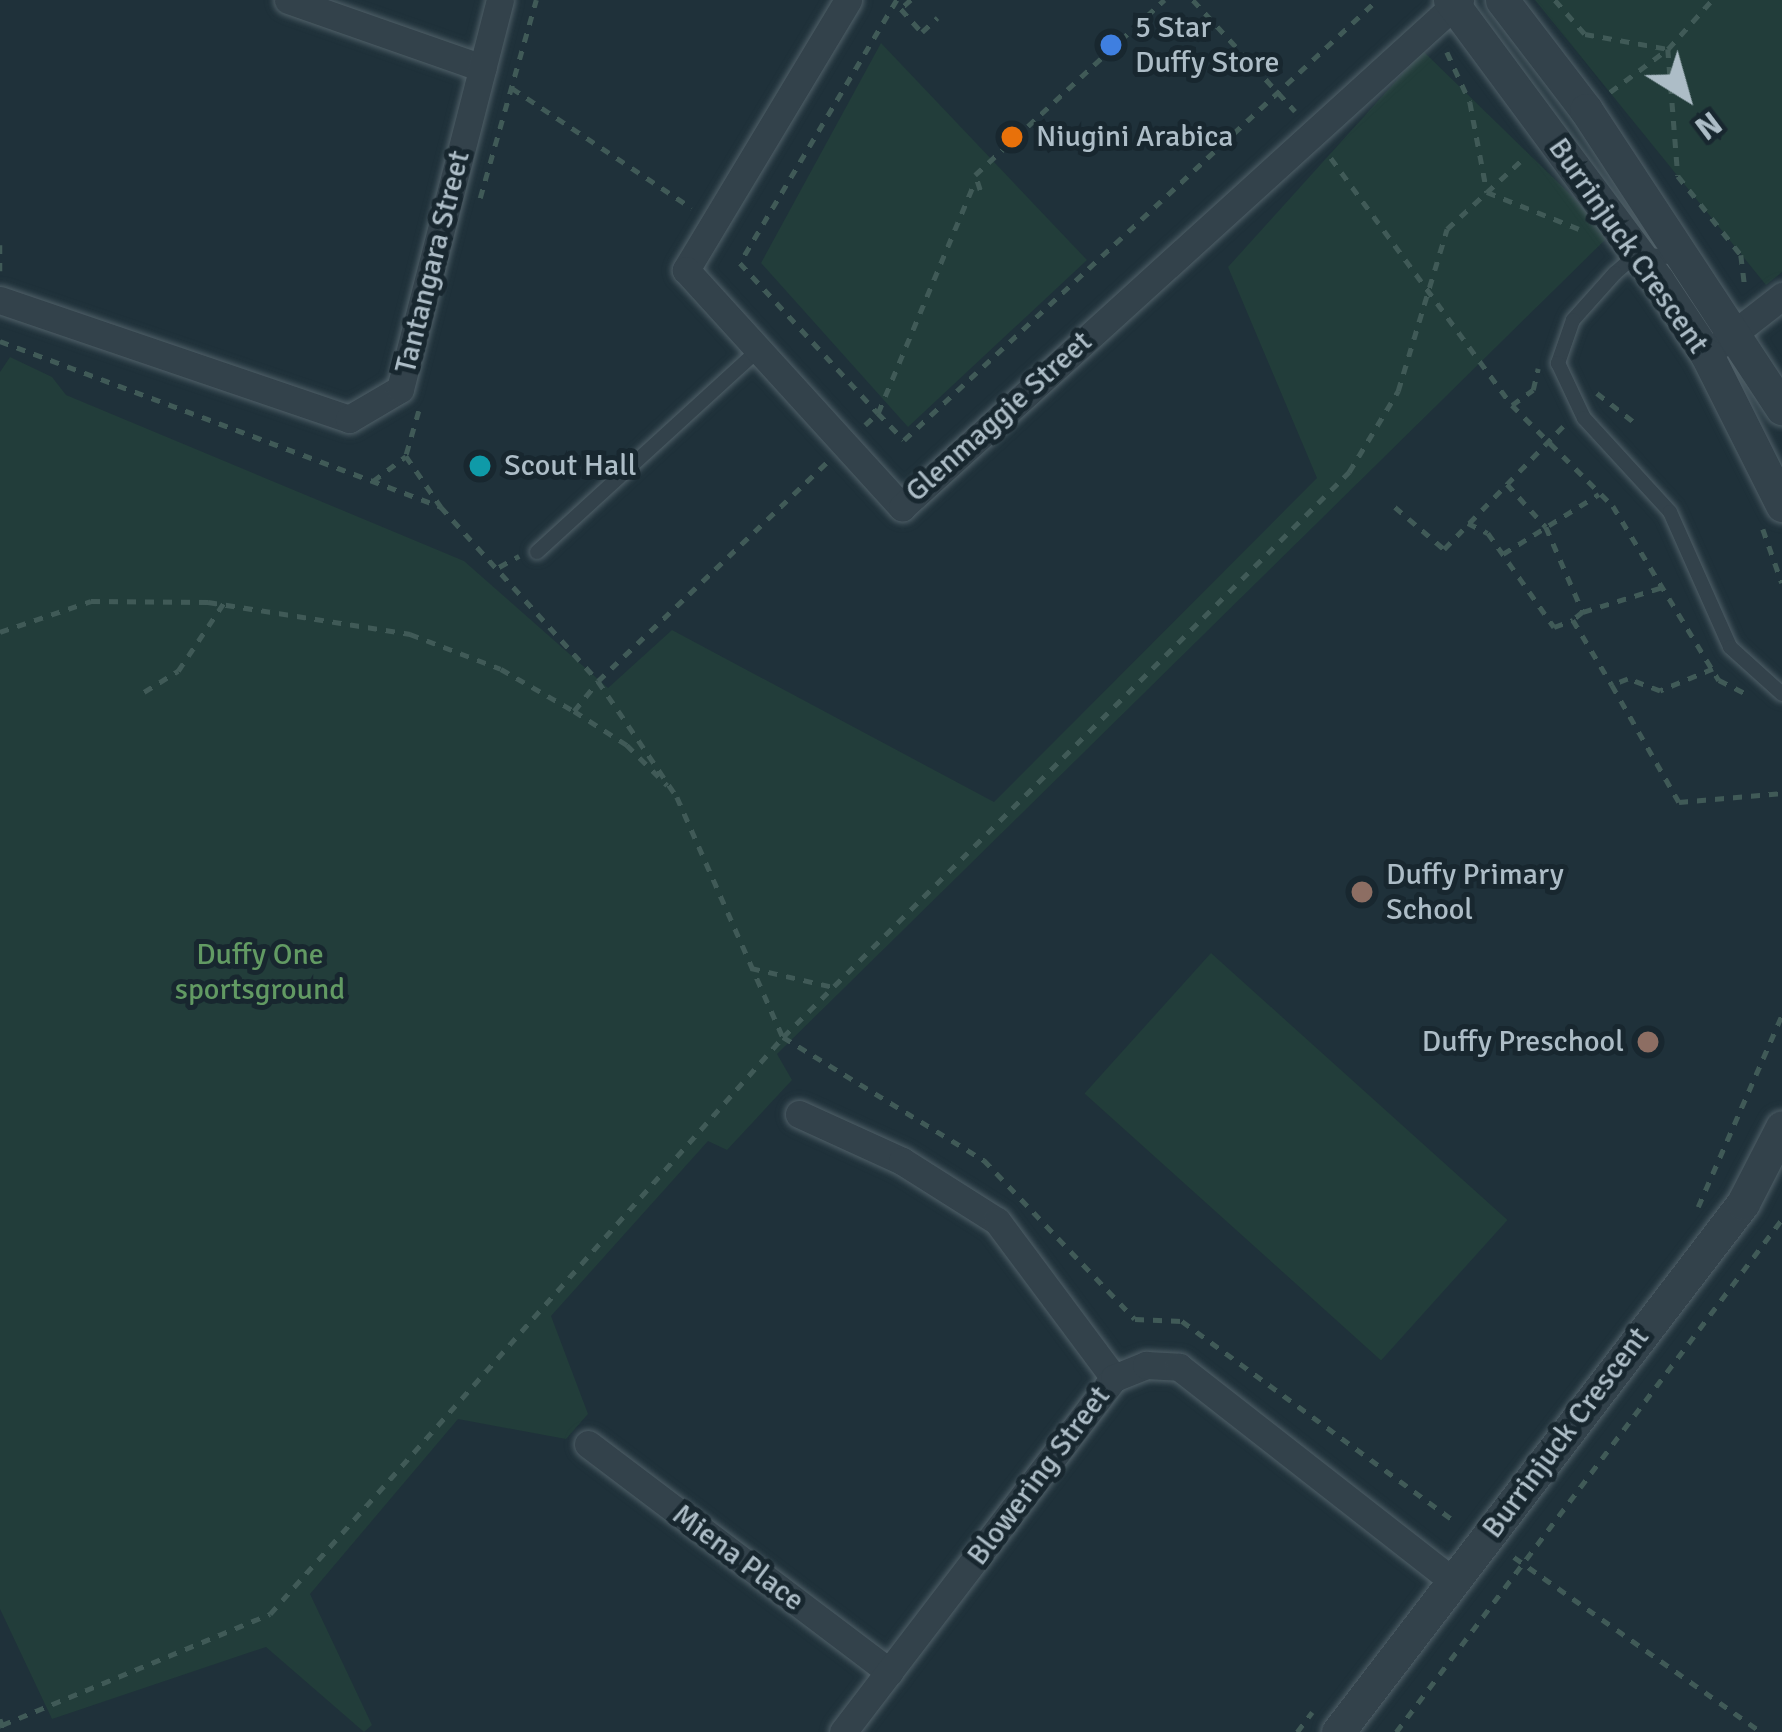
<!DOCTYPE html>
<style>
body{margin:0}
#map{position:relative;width:1782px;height:1732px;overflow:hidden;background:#1f313a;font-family:Signika,sans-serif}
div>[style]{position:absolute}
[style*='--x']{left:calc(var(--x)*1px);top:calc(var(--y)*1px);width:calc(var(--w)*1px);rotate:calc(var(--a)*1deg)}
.green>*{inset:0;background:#223d3a;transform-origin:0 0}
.path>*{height:4.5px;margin-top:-2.25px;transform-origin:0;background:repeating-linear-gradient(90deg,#405a57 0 9px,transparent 0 18px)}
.roads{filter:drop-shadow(0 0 3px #506068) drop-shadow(0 0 3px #506068)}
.service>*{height:14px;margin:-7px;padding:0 7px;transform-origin:7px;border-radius:7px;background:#33424b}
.minor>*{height:27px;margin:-13.5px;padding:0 13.5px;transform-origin:13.5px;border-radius:13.5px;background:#33424b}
.tertiary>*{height:33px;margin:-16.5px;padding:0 16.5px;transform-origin:16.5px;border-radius:16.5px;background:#33424b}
.dots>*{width:33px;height:33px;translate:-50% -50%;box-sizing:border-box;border:6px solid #18272f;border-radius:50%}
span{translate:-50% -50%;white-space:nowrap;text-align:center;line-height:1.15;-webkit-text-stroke:10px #18272f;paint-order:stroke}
.poi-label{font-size:30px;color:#adbdc7}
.left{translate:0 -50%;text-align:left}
.right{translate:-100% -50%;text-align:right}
.street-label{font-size:30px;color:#adbdc7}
.park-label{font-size:30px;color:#629a63}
.north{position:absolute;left:1626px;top:36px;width:120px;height:120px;-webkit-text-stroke:9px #18272f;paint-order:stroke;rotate:143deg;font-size:33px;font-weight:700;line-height:48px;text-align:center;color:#adbdc7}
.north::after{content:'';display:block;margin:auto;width:42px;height:54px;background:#adbdc7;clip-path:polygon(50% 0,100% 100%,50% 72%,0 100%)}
</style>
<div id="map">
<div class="green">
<div style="clip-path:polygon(1535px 0,1782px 0,1782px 272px,1766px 285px)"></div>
<div style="clip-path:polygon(881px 43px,1087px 260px,908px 427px,761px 263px)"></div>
<div style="clip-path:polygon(1423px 51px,1611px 234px,777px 1054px,792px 1080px,727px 1150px,708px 1141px,551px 1316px,588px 1414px,566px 1439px,458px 1419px,310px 1594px,372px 1725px,364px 1732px,266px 1647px,52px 1719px,0 1609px,0 372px,10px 357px,52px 377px,66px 395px,464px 561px,608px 688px,672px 630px,994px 802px,1317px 478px,1228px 267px)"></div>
<div style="left:1211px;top:953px;width:399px;height:189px;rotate:42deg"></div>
</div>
<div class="path">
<div style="--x:897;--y:0;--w:306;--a:120.8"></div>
<div style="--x:740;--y:263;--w:204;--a:47.4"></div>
<div style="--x:878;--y:413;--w:251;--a:-67.3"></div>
<div style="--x:911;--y:0;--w:13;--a:138"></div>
<div style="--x:901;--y:9;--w:31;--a:48"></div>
<div style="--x:922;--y:32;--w:21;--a:-43"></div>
<div style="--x:1193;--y:0;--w:151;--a:47.4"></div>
<div style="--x:1555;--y:0;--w:45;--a:48.6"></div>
<div style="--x:1585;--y:34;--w:84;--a:10.2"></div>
<div style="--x:1668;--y:49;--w:127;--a:85.5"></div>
<div style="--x:1678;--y:176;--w:101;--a:51.4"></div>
<div style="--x:1741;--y:255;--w:33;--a:83"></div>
<div style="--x:1447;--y:52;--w:55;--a:65.3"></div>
<div style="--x:1470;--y:102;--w:92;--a:79.3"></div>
<div style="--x:1487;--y:192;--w:99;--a:21.9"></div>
<div style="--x:512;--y:88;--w:216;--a:33.7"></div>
<div style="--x:1610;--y:92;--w:72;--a:-36.6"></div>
<div style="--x:1668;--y:49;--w:66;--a:-48.1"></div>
<div style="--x:1331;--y:158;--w:306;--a:53.8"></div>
<div style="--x:1512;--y:405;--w:26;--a:-36"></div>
<div style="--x:1533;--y:390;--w:22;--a:-77"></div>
<div style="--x:980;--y:190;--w:16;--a:-108"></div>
<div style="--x:975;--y:175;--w:258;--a:-42.8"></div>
<div style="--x:480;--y:198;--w:206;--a:-74.2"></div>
<div style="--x:0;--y:245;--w:26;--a:90"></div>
<div style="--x:0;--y:341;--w:471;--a:20.6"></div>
<div style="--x:1597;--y:393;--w:47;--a:38.1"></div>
<div style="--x:1512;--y:405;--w:143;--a:45"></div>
<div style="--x:1613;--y:506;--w:204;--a:58.7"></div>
<div style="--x:1719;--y:680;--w:31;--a:27"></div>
<div style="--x:419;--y:411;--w:47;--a:106.1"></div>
<div style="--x:406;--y:456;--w:62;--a:55.5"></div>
<div style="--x:441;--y:507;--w:234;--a:47.9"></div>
<div style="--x:598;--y:681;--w:317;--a:-43.7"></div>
<div style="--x:865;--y:425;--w:18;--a:-43"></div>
<div style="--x:878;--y:413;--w:37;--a:46"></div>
<div style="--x:904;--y:440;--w:646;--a:-42.93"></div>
<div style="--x:373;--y:481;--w:41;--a:-37.1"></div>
<div style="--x:1507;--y:484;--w:58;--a:47.8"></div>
<div style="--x:1546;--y:527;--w:93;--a:66.5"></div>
<div style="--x:1583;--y:612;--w:13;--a:141"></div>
<div style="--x:1573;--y:620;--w:76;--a:59"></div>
<div style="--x:1395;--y:507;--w:65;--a:40.6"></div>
<div style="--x:1444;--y:549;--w:171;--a:-45.9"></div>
<div style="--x:1468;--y:523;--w:22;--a:27"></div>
<div style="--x:1488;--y:533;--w:115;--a:54.9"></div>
<div style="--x:1554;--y:627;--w:20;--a:-20"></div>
<div style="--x:1763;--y:529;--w:57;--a:70.6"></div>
<div style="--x:1503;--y:554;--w:113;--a:-32"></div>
<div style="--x:499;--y:567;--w:23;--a:-29"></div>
<div style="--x:1583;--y:612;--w:84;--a:-17.4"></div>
<div style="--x:0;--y:632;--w:96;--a:-18.8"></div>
<div style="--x:91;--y:601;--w:117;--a:0.5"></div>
<div style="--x:208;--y:602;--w:205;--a:9"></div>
<div style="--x:410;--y:634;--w:97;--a:21"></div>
<div style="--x:501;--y:669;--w:84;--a:29.9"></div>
<div style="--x:574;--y:711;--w:38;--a:-51"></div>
<div style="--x:598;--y:681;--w:140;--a:55.7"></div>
<div style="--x:677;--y:797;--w:262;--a:66.2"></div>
<div style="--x:783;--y:1037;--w:236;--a:31.5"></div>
<div style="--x:984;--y:1160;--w:219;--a:46.5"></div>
<div style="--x:1135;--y:1319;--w:47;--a:2.4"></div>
<div style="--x:1182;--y:1321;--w:341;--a:36.3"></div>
<div style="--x:1713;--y:669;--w:57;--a:157.5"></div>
<div style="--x:1660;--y:691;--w:34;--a:-159"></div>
<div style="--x:1628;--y:679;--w:17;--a:159"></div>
<div style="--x:1612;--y:685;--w:135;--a:60.2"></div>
<div style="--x:1679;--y:802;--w:103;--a:-5"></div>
<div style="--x:144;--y:692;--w:40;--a:-32"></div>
<div style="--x:178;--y:671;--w:81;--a:-56.1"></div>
<div style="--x:574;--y:711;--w:63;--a:32.7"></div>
<div style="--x:627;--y:745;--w:57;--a:45"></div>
<div style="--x:751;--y:968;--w:84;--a:13"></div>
<div style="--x:1698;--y:1207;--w:210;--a:-66.4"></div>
<div style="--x:1514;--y:1557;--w:303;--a:35.3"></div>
<div style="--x:0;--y:1719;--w:14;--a:69"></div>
<div style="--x:2;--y:1725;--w:290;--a:-22.5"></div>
<div style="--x:270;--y:1614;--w:772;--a:-48.36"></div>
<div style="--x:783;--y:1037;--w:800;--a:-44.95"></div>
<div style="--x:1349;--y:472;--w:95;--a:-58.8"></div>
<div style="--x:1398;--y:391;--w:169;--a:-73.2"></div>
<div style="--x:1447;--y:229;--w:106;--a:-42.7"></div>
<div style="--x:1297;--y:1732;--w:25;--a:-53"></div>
<div style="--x:1396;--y:1732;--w:642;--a:-53.04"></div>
</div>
<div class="roads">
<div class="service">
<div style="--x:1680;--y:258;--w:43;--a:-174.7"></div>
<div style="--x:1637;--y:254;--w:29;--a:139"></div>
<div style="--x:1615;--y:273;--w:63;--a:131.8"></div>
<div style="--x:1573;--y:320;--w:46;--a:109.2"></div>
<div style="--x:1558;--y:363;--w:61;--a:64.7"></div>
<div style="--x:1584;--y:418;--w:127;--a:47.5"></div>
<div style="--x:1670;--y:512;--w:148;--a:66"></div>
<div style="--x:1730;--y:647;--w:70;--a:42.1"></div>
<div style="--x:537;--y:552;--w:299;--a:-42.4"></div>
</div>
<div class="minor">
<div style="--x:288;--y:0;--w:206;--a:19.3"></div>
<div style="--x:848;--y:0;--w:315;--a:121"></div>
<div style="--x:686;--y:270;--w:321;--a:47.7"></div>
<div style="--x:902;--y:507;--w:754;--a:-42.26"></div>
<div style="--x:0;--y:300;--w:369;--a:18.8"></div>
<div style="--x:349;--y:419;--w:59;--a:-30.5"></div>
<div style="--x:400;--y:389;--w:402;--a:-75.6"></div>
<div style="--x:1719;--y:345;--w:80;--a:-37.9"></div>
<div style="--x:799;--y:1114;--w:113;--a:24.5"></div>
<div style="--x:902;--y:1161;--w:112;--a:32.3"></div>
<div style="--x:997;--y:1221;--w:196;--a:53.3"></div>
<div style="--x:588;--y:1444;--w:378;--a:37.1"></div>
<div style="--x:843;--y:1732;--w:446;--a:-52.6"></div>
<div style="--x:1114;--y:1378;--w:35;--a:-22"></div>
<div style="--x:1146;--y:1365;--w:33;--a:3"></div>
<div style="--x:1179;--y:1367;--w:348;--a:38"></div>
</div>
<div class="tertiary">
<div style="--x:1450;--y:0;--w:350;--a:53.5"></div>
<div style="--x:1658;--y:281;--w:89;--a:56.5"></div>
<div style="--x:1707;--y:355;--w:168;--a:63.4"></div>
<div style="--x:1502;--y:0;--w:138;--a:52.6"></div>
<div style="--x:1586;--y:110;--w:357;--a:56.7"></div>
<div style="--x:1338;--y:1732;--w:666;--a:-52.56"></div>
<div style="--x:1743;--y:1203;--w:85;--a:-62.8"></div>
</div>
</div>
<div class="dots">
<div style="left:1111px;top:45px;background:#3f7fe0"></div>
<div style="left:1012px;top:137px;background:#e8710a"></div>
<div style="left:480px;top:466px;background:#0f9aa8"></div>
<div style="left:1362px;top:892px;background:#8d6e63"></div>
<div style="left:1648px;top:1042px;background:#8d6e63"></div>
</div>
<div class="poi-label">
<span class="left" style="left:1135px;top:45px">5 Star<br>Duffy Store</span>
<span class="left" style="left:1036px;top:137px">Niugini Arabica</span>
<span class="left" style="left:504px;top:466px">Scout Hall</span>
<span class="left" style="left:1386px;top:892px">Duffy Primary<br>School</span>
<span class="right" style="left:1624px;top:1042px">Duffy Preschool</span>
</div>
<div class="street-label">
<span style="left:1628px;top:246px;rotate:55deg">Burrinjuck Crescent</span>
<span style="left:433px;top:262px;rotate:-76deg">Tantangara Street</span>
<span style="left:999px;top:417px;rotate:-42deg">Glenmaggie Street</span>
<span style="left:1566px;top:1433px;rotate:-53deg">Burrinjuck Crescent</span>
<span style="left:1039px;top:1476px;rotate:-53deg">Blowering Street</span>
<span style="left:738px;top:1558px;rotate:37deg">Miena Place</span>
</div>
<div class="park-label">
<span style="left:260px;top:972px">Duffy One<br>sportsground</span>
</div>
<div class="north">N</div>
</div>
